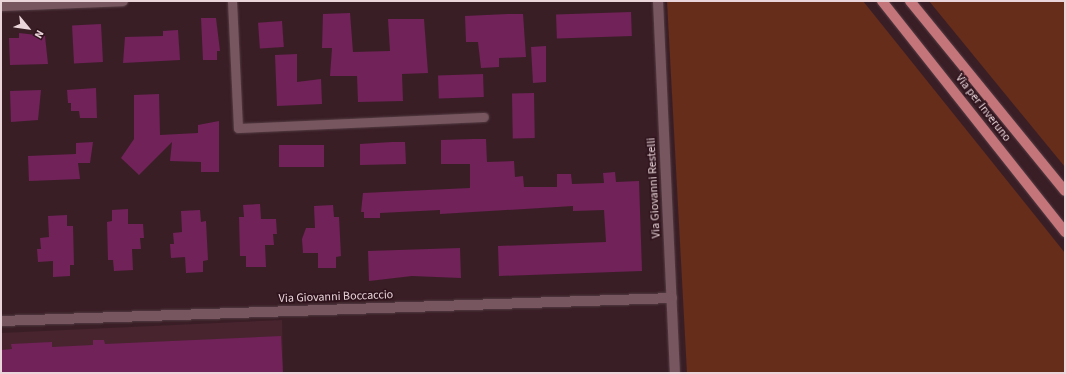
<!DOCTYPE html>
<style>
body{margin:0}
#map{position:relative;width:1066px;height:374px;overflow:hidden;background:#3a1e26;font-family:"Source Sans 3",sans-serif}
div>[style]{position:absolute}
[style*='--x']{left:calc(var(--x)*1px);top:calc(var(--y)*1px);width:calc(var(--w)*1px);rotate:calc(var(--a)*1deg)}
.built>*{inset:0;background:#48242f}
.green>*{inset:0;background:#652d1a}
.building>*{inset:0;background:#702259;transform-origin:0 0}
.roads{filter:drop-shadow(0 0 1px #543d44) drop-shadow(0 0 1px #543d44)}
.lane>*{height:9px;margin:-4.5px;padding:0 4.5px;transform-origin:4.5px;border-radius:4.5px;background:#785660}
.street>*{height:10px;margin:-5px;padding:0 5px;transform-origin:5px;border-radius:5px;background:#785660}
.primary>*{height:10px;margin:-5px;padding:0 5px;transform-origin:5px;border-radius:5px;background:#c3757a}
span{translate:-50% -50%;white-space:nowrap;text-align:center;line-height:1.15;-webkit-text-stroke:3.5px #30141d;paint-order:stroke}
.street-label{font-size:12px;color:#e9d5da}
.frame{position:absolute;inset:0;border:2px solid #e9d5da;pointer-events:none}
.north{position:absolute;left:8px;top:8px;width:40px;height:40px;-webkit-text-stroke:3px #30141d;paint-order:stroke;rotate:119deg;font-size:11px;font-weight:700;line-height:16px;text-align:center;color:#e9d5da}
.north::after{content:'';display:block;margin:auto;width:14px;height:18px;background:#e9d5da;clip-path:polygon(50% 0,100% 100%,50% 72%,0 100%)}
</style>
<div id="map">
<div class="built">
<div style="clip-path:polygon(282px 320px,283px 373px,1px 373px,1px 333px)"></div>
</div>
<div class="green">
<div style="clip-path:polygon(667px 1px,863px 1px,1065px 253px,1065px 373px,687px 373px)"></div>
<div style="clip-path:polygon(929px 1px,1065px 1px,1065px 167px)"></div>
</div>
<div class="building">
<div style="left:631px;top:12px;width:24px;height:75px;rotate:88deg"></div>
<div style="clip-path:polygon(350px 13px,353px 52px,390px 51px,388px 19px,424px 19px,428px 73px,402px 74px,403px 101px,358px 102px,357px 76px,330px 76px,332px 48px,322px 48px,323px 14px)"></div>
<div style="clip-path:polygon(508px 14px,523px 14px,526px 57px,499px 58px,499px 67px,481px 68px,478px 42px,466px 42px,465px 16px)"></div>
<div style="clip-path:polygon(201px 18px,216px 18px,220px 51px,217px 51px,217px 60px,203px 60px)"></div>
<div style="left:282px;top:21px;width:26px;height:24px;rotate:86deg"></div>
<div style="left:101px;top:24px;width:38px;height:29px;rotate:87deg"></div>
<div style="clip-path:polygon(178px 30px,180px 60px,123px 63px,125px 37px,163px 36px,163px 31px)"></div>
<div style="clip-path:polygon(19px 33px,45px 36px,48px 64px,10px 65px,9px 38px,19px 38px)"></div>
<div style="clip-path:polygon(546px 46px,546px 82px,533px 83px,531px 47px)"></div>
<div style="clip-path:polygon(297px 54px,297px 82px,321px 79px,322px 104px,277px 106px,275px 55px)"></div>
<div style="left:483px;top:74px;width:23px;height:45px;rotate:88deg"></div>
<div style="clip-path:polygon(96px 88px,97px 118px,80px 118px,79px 111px,71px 111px,71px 103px,68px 103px,67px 90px)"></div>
<div style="clip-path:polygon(41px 90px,38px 120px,11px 122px,10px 91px)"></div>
<div style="left:534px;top:93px;width:45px;height:22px;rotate:89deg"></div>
<div style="clip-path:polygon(159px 94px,160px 135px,198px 133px,198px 125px,219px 121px,219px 172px,201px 172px,201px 162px,170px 161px,172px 142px,139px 175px,121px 158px,134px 139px,134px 95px)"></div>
<div style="clip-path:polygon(474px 139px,486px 139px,487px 162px,514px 161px,515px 177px,523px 176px,524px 187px,557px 187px,557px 174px,571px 174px,572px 184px,604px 183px,603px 173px,615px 172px,616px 182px,639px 181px,642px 271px,499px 276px,498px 246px,606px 242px,604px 210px,573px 211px,573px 206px,440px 214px,440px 210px,380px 213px,380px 218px,364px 218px,364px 212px,361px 212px,363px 193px,470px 188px,470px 164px,441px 164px,441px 140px)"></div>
<div style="clip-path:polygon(93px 142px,90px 163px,78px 163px,80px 179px,29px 181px,28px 156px,76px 154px,76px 143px)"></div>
<div style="clip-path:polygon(392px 142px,405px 142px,406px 164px,360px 165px,360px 144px)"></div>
<div style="left:324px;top:145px;width:22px;height:45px;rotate:90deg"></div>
<div style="clip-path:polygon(260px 204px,261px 219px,276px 219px,277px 234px,273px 234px,274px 245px,265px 245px,266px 267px,246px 267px,246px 256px,240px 256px,239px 217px,244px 217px,243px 205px)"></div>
<div style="clip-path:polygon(333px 205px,334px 217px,339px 217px,341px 256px,336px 257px,336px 268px,318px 268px,318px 253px,303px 253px,302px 239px,306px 228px,315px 228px,314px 206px)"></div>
<div style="clip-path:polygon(128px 209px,128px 224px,143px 224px,144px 238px,140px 238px,141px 249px,132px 249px,133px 270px,114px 271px,113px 260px,108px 260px,107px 222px,112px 221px,112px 210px)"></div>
<div style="clip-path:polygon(200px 210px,201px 222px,206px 221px,208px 260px,203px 261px,203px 272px,186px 273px,185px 257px,171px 258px,170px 244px,174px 244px,173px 233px,182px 232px,181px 211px)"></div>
<div style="clip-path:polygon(67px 215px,67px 226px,73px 226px,74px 265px,70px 265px,70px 276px,53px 277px,53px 261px,38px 262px,37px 249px,41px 249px,40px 238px,49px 237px,48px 216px)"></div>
<div style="clip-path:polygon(460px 248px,461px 278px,412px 276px,369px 281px,368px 251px)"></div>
<div style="clip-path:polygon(281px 336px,283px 373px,1px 373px,1px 350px,12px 349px,11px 344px,52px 342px,52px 347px,93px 345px,93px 340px,104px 340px,105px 344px)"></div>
</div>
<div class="roads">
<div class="lane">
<div style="--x:232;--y:1;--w:127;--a:87.3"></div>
<div style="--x:238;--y:128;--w:246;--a:-2.6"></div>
</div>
<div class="street">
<div style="--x:658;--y:1;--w:372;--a:87.4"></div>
<div style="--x:1;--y:6;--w:122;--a:-2.3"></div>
<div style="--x:1;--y:321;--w:671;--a:-1.96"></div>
</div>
<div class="primary">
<div style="--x:882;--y:1;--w:295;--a:51.6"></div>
<div style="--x:910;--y:1;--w:245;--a:50.8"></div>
</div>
</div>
<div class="street-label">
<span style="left:983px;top:108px;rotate:52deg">Via per Inveruno</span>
<span style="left:654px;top:188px;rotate:-93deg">Via Giovanni Restelli</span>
<span style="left:336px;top:297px;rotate:-2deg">Via Giovanni Boccaccio</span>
</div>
<div class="frame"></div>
<div class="north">N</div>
</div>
